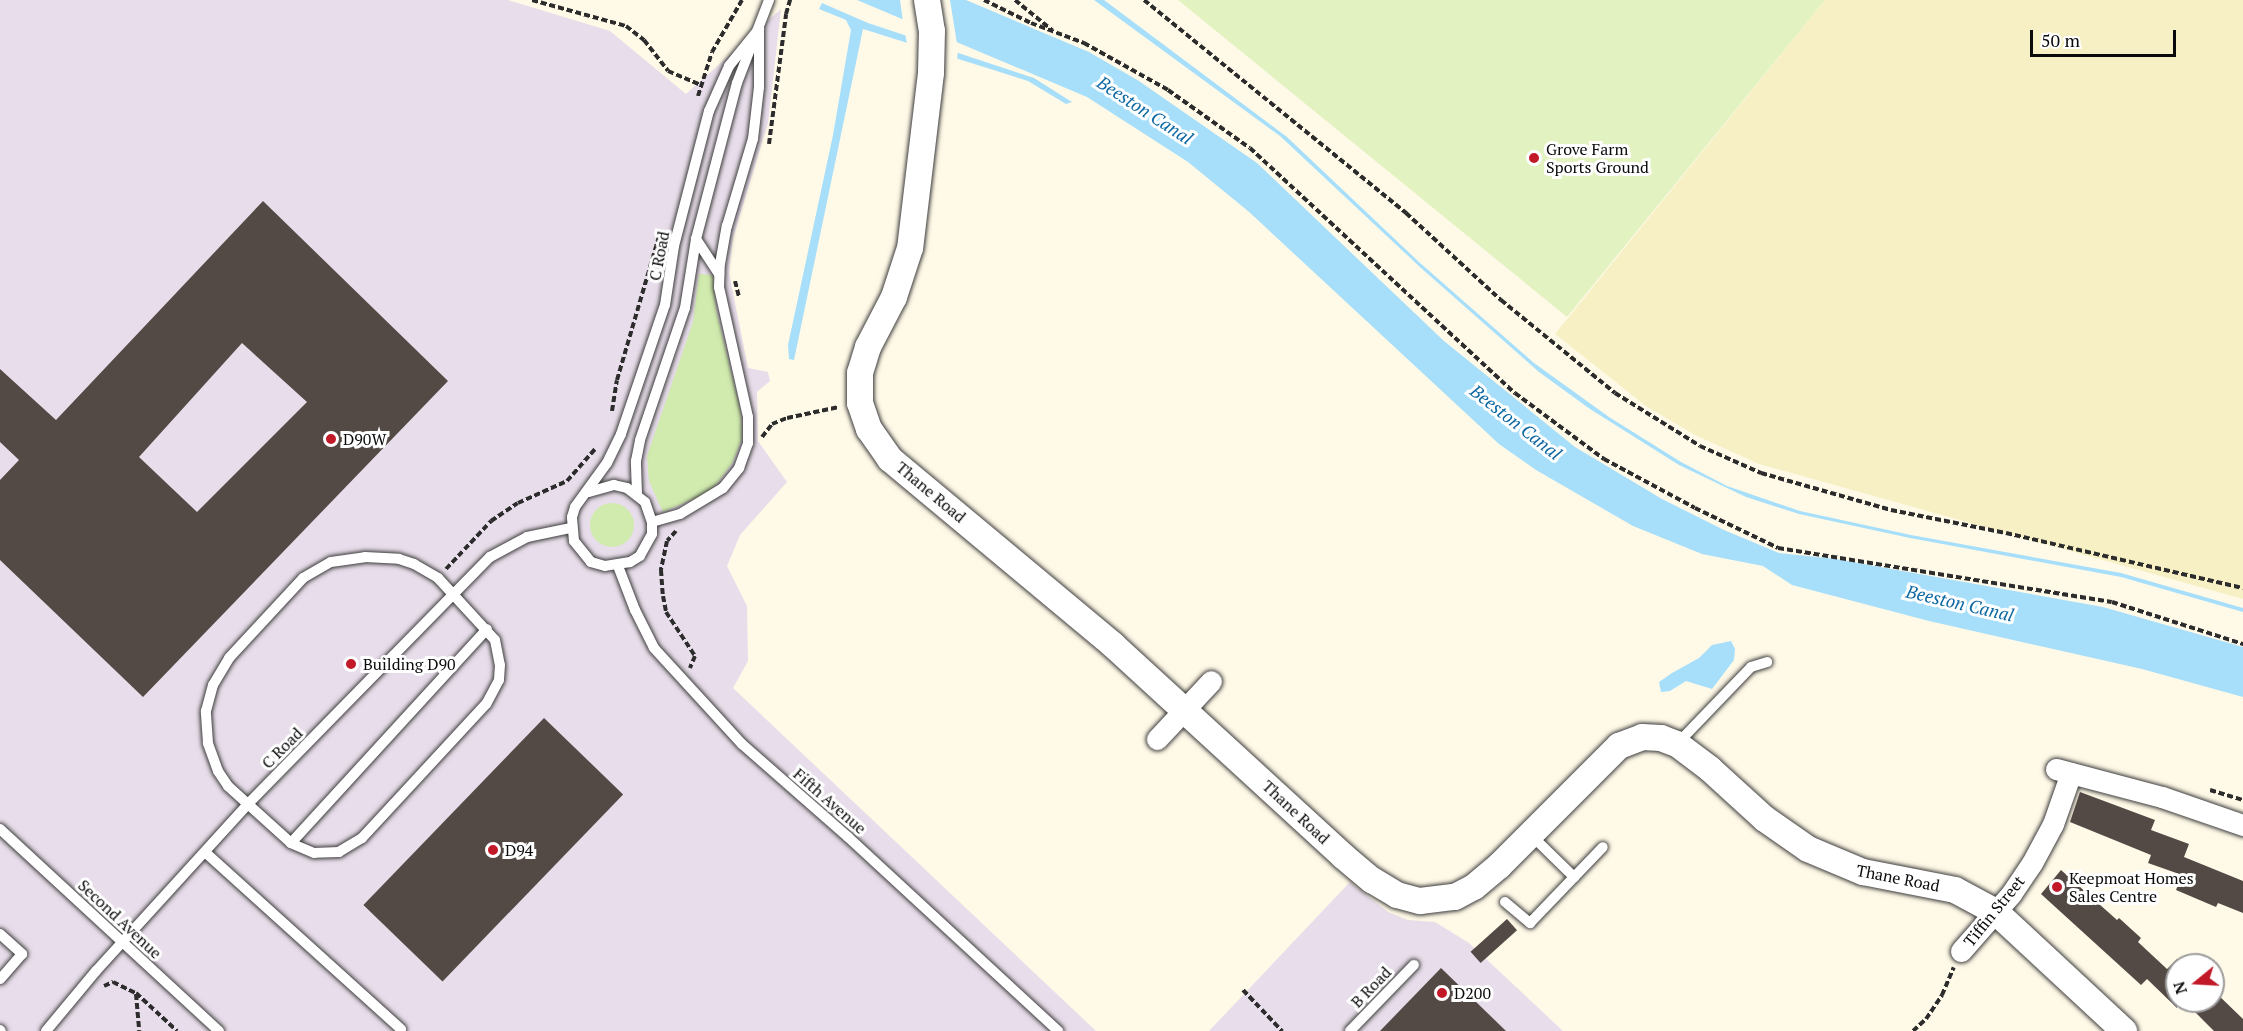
<!DOCTYPE html>
<style>
body{margin:0}
#map{position:relative;width:2243px;height:1031px;overflow:hidden;background:#fff9e7;font-family:"PT Serif",serif}
div>[style]{position:absolute}
[style*='--x']{left:calc(var(--x)*1px);top:calc(var(--y)*1px);width:calc(var(--w)*1px);rotate:calc(var(--a)*1deg)}
.industrial>*{inset:0;background:#e8ddea}
.farmland>*{inset:0;background:#f7f0c5}
.green>*{inset:0;background:#d1ebae}
.round{border-radius:50%}
.pitch>*{inset:0;background:#e3f2c1}
.water>*{inset:0;background:#a7dffb}
.pier>*{inset:0;background:#fff9e7}
.building>*{inset:0;background:#534a46;transform-origin:0 0}
.path>*{height:4px;margin-top:-2px;transform-origin:0;background:repeating-linear-gradient(90deg,#2c2c2c 0 6px,transparent 0 9px)}
.roads{filter:drop-shadow(0 0 2px #3d3d3d) drop-shadow(0 0 2px #3d3d3d)}
.service>*{height:10px;margin:-5px;padding:0 5px;transform-origin:5px;border-radius:5px;background:#fff}
.minor>*{height:21px;margin:-10.5px;padding:0 10.5px;transform-origin:10.5px;border-radius:10.5px;background:#fff}
.tertiary>*{height:26px;margin:-13px;padding:0 13px;transform-origin:13px;border-radius:13px;background:#fff}
.dots>*{width:16px;height:16px;translate:-50% -50%;box-sizing:border-box;border:3px solid #fff;border-radius:50%}
span{translate:-50% -50%;white-space:nowrap;text-align:center;line-height:1.15;-webkit-text-stroke:6px #fff;paint-order:stroke}
.poi-label{font-size:16px;color:#0a0a0a}
.left{translate:0 -50%;text-align:left}
.street-label{font-size:16px;color:#0a0a0a}
.water-label{font-size:18px;color:#0c67a3;font-style:italic}
.north{position:absolute;left:2165px;top:953px;width:60px;height:60px;box-sizing:border-box;background:#fff;border:2px solid #9d9d9d;border-radius:50%;rotate:252deg;font-size:16px;font-weight:700;line-height:24px;text-align:center;color:#0a0a0a}
.north::after{content:'';display:block;margin:auto;width:21px;height:27px;background:#c21929;clip-path:polygon(50% 0,100% 100%,50% 72%,0 100%)}
.scale{position:absolute;left:2030px;top:30px;width:146px;height:27px;box-sizing:border-box;border:3px solid #0a0a0a;border-top:0;padding-left:8px;font-size:18px;line-height:21px;white-space:nowrap;color:#0a0a0a;-webkit-text-stroke:4px #fff;paint-order:stroke}
</style>
<div id="map">
<div class="industrial">
<div style="clip-path:polygon(0 0,508px 0,610px 31px,686px 94px,781px 9px,768px 123px,733px 238px,729px 273px,748px 368px,768px 372px,770px 381px,757px 392px,758px 441px,787px 482px,740px 535px,727px 566px,747px 606px,748px 661px,733px 688px,1096px 1031px,0 1031px)"></div>
<div style="clip-path:polygon(1350px 882px,1388px 912px,1408px 920px,1435px 922px,1469px 943px,1563px 1031px,1209px 1031px)"></div>
</div>
<div class="farmland">
<div style="clip-path:polygon(1825px 0,2243px 0,2243px 599px,1759px 464px,1695px 435px,1646px 406px,1555px 334px)"></div>
</div>
<div class="green">
<div style="clip-path:polygon(699px 274px,713px 275px,716px 309px,741px 413px,742px 438px,733px 462px,716px 485px,703px 495px,663px 512px,649px 481px,647px 456px,693px 322px)"></div>
<div class="round" style="left:590px;top:503px;width:44px;height:44px"></div>
</div>
<div class="pitch">
<div style="clip-path:polygon(1178px 0,1825px 0,1567px 317px)"></div>
</div>
<div class="water">
<div style="clip-path:polygon(857px 0,966px 0,1089px 52px,1139px 81px,1257px 163px,1444px 341px,1575px 447px,1662px 499px,1724px 530px,1779px 553px,1836px 559px,2103px 607px,2243px 647px,2243px 697px,2142px 669px,1929px 621px,1792px 585px,1763px 566px,1702px 554px,1633px 526px,1536px 470px,1499px 444px,1248px 211px,1188px 162px,1087px 97px)"></div>
<div style="clip-path:polygon(1094px 0,1104px 0,1287px 137px,1419px 262px,1534px 363px,1609px 417px,1681px 462px,1727px 486px,1800px 511px,1911px 535px,2121px 573px,2243px 608px,2243px 612px,2121px 577px,1910px 538px,1799px 514px,1746px 497px,1679px 465px,1590px 409px,1539px 372px,1421px 268px,1280px 136px)"></div>
<div style="clip-path:polygon(822px 3px,868px 23px,1034px 78px,1072px 102px,1066px 104px,1028px 81px,863px 29px,794px 360px,789px 359px,788px 345px,833px 135px,851px 30px,846px 20px,819px 9px)"></div>
<div style="clip-path:polygon(1731px 641px,1735px 649px,1734px 660px,1712px 689px,1686px 681px,1670px 691px,1661px 692px,1659px 682px,1672px 673px,1699px 658px,1712px 645px)"></div>
</div>
<div class="pier">
<div style="clip-path:polygon(900px 0,950px 0,957px 44px,903px 22px)"></div>
<div style="clip-path:polygon(905px 32px,958px 50px,957px 61px,907px 45px)"></div>
</div>
<div class="building">
<div style="clip-path:polygon(evenodd,263px 201px,448px 381px,143px 697px,0 560px,0 480px,19px 460px,0 442px,0 369px,56px 420px,263px 201px,242px 343px,307px 402px,197px 512px,139px 457px,242px 343px)"></div>
<div style="left:544px;top:718px;width:110px;height:260px;rotate:44deg"></div>
<div style="clip-path:polygon(2080px 792px,2155px 820px,2151px 830px,2189px 844px,2184px 857px,2243px 881px,2243px 913px,2218px 903px,2216px 907px,2176px 890px,2182px 875px,2148px 863px,2151px 855px,2070px 822px)"></div>
<div style="clip-path:polygon(2061px 870px,2117px 920px,2119px 918px,2141px 938px,2138px 942px,2167px 969px,2177px 959px,2177px 1008px,2147px 979px,2141px 985px,2041px 894px)"></div>
<div style="left:1507px;top:919px;width:15px;height:49px;rotate:48deg"></div>
<div style="clip-path:polygon(1441px 968px,1473px 999px,1506px 1031px,1380px 1031px)"></div>
<div style="clip-path:polygon(2213px 990px,2243px 1019px,2243px 1031px,2214px 1031px,2184px 1001px,2213px 1001px)"></div>
</div>
<div class="path">
<div style="--x:532;--y:0;--w:98;--a:15.5"></div>
<div style="--x:626;--y:26;--w:23;--a:38"></div>
<div style="--x:644;--y:40;--w:39;--a:52"></div>
<div style="--x:668;--y:71;--w:36;--a:23"></div>
<div style="--x:984;--y:0;--w:52;--a:26.1"></div>
<div style="--x:1031;--y:23;--w:57;--a:20.7"></div>
<div style="--x:1084;--y:43;--w:96;--a:29.2"></div>
<div style="--x:1168;--y:90;--w:100;--a:35.3"></div>
<div style="--x:1250;--y:148;--w:361;--a:42.8"></div>
<div style="--x:1515;--y:393;--w:111;--a:36.6"></div>
<div style="--x:1604;--y:459;--w:103;--a:28.3"></div>
<div style="--x:1695;--y:508;--w:92;--a:25.7"></div>
<div style="--x:1778;--y:548;--w:338;--a:9.2"></div>
<div style="--x:2112;--y:602;--w:138;--a:17.8"></div>
<div style="--x:1015;--y:0;--w:48;--a:39"></div>
<div style="--x:1144;--y:0;--w:338;--a:39.1"></div>
<div style="--x:1406;--y:213;--w:129;--a:42.5"></div>
<div style="--x:1501;--y:300;--w:147;--a:39.2"></div>
<div style="--x:1615;--y:393;--w:100;--a:31.9"></div>
<div style="--x:1700;--y:446;--w:67;--a:23.9"></div>
<div style="--x:1761;--y:473;--w:135;--a:15.9"></div>
<div style="--x:1891;--y:510;--w:117;--a:11.3"></div>
<div style="--x:2006;--y:533;--w:243;--a:13.1"></div>
<div style="--x:698;--y:96;--w:46;--a:-72.3"></div>
<div style="--x:712;--y:52;--w:60;--a:-60"></div>
<div style="--x:769;--y:144;--w:131;--a:-82.5"></div>
<div style="--x:786;--y:14;--w:15;--a:-74"></div>
<div style="--x:735;--y:281;--w:16;--a:76"></div>
<div style="--x:612;--y:411;--w:31;--a:-81"></div>
<div style="--x:617;--y:380;--w:150;--a:-73.7"></div>
<div style="--x:762;--y:437;--w:16;--a:-52"></div>
<div style="--x:772;--y:424;--w:16;--a:-22"></div>
<div style="--x:787;--y:418;--w:53;--a:-11.9"></div>
<div style="--x:676;--y:531;--w:13;--a:132"></div>
<div style="--x:667;--y:541;--w:30;--a:102"></div>
<div style="--x:661;--y:570;--w:26;--a:86"></div>
<div style="--x:663;--y:596;--w:16;--a:79"></div>
<div style="--x:666;--y:612;--w:53;--a:56.6"></div>
<div style="--x:695;--y:656;--w:13;--a:113"></div>
<div style="--x:446;--y:569;--w:66;--a:-46.8"></div>
<div style="--x:491;--y:521;--w:32;--a:-34"></div>
<div style="--x:518;--y:503;--w:54;--a:-24.2"></div>
<div style="--x:567;--y:481;--w:44;--a:-48.7"></div>
<div style="--x:2210;--y:790;--w:34;--a:17"></div>
<div style="--x:104;--y:986;--w:10;--a:-24"></div>
<div style="--x:113;--y:982;--w:25;--a:26"></div>
<div style="--x:136;--y:993;--w:56;--a:42.8"></div>
<div style="--x:1243;--y:990;--w:57;--a:46.4"></div>
<div style="--x:136;--y:994;--w:37;--a:85"></div>
<div style="--x:1913;--y:1031;--w:18;--a:-43"></div>
<div style="--x:1926;--y:1019;--w:29;--a:-56"></div>
<div style="--x:1942;--y:995;--w:30;--a:-67"></div>
</div>
<div class="roads">
<div class="service">
<div style="--x:696;--y:239;--w:42;--a:56.7"></div>
<div style="--x:589;--y:492;--w:26;--a:-16"></div>
<div style="--x:614;--y:485;--w:13;--a:13"></div>
<div style="--x:627;--y:488;--w:23;--a:38"></div>
<div style="--x:645;--y:502;--w:21;--a:71"></div>
<div style="--x:652;--y:522;--w:12;--a:90"></div>
<div style="--x:652;--y:534;--w:25;--a:119"></div>
<div style="--x:640;--y:556;--w:12;--a:149"></div>
<div style="--x:630;--y:562;--w:25;--a:171"></div>
<div style="--x:605;--y:566;--w:15;--a:-164"></div>
<div style="--x:591;--y:562;--w:27;--a:-129"></div>
<div style="--x:574;--y:541;--w:24;--a:-95"></div>
<div style="--x:572;--y:517;--w:10;--a:-73"></div>
<div style="--x:575;--y:507;--w:54;--a:-54"></div>
<div style="--x:607;--y:463;--w:32;--a:-64"></div>
<div style="--x:621;--y:434;--w:136;--a:-71.2"></div>
<div style="--x:665;--y:305;--w:60;--a:-81.3"></div>
<div style="--x:674;--y:246;--w:139;--a:-75.5"></div>
<div style="--x:709;--y:111;--w:49;--a:-66"></div>
<div style="--x:729;--y:66;--w:48;--a:-51"></div>
<div style="--x:637;--y:494;--w:33;--a:-92"></div>
<div style="--x:636;--y:461;--w:21;--a:-79"></div>
<div style="--x:640;--y:440;--w:139;--a:-71.2"></div>
<div style="--x:685;--y:308;--w:70;--a:-80.9"></div>
<div style="--x:696;--y:239;--w:161;--a:-75.3"></div>
<div style="--x:737;--y:83;--w:89;--a:-68.9"></div>
<div style="--x:652;--y:522;--w:29;--a:-16"></div>
<div style="--x:680;--y:514;--w:50;--a:-31.2"></div>
<div style="--x:723;--y:488;--w:26;--a:-51"></div>
<div style="--x:739;--y:468;--w:27;--a:-70"></div>
<div style="--x:748;--y:443;--w:26;--a:-90"></div>
<div style="--x:748;--y:417;--w:133;--a:-102.6"></div>
<div style="--x:719;--y:287;--w:23;--a:-88"></div>
<div style="--x:720;--y:264;--w:39;--a:-80"></div>
<div style="--x:727;--y:226;--w:91;--a:-73.4"></div>
<div style="--x:753;--y:139;--w:52;--a:-83.4"></div>
<div style="--x:759;--y:87;--w:58;--a:-90"></div>
<div style="--x:365;--y:557;--w:34;--a:3"></div>
<div style="--x:399;--y:559;--w:16;--a:18"></div>
<div style="--x:414;--y:564;--w:28;--a:30"></div>
<div style="--x:438;--y:578;--w:84;--a:47.4"></div>
<div style="--x:495;--y:640;--w:25;--a:79"></div>
<div style="--x:500;--y:665;--w:15;--a:94"></div>
<div style="--x:499;--y:680;--w:27;--a:118"></div>
<div style="--x:486;--y:704;--w:183;--a:132.8"></div>
<div style="--x:362;--y:838;--w:27;--a:149"></div>
<div style="--x:339;--y:852;--w:25;--a:178"></div>
<div style="--x:314;--y:853;--w:25;--a:-157"></div>
<div style="--x:291;--y:843;--w:85;--a:-137.9"></div>
<div style="--x:228;--y:786;--w:18;--a:-124"></div>
<div style="--x:218;--y:771;--w:30;--a:-110"></div>
<div style="--x:208;--y:743;--w:32;--a:-94"></div>
<div style="--x:206;--y:711;--w:27;--a:-75"></div>
<div style="--x:213;--y:685;--w:31;--a:-59"></div>
<div style="--x:229;--y:658;--w:109;--a:-47.2"></div>
<div style="--x:303;--y:578;--w:32;--a:-30"></div>
<div style="--x:331;--y:562;--w:34;--a:-8"></div>
<div style="--x:618;--y:566;--w:47;--a:68.9"></div>
<div style="--x:635;--y:610;--w:42;--a:63.4"></div>
<div style="--x:654;--y:648;--w:130;--a:47.5"></div>
<div style="--x:742;--y:744;--w:141;--a:41.3"></div>
<div style="--x:848;--y:837;--w:286;--a:42.7"></div>
<div style="--x:1677;--y:744;--w:107;--a:-46.1"></div>
<div style="--x:1751;--y:667;--w:17;--a:-17"></div>
<div style="--x:0;--y:829;--w:298;--a:42.7"></div>
<div style="--x:1530;--y:834;--w:62;--a:44.3"></div>
<div style="--x:291;--y:843;--w:290;--a:-47.5"></div>
<div style="--x:206;--y:853;--w:263;--a:42.1"></div>
<div style="--x:1505;--y:902;--w:33;--a:40"></div>
<div style="--x:1530;--y:923;--w:105;--a:-46.2"></div>
<div style="--x:0;--y:934;--w:30;--a:42"></div>
<div style="--x:22;--y:954;--w:33;--a:131"></div>
<div style="--x:0;--y:1030;--w:1;--a:45"></div>
<div style="--x:46;--y:1031;--w:78;--a:-50.2"></div>
<div style="--x:96;--y:971;--w:224;--a:-47.7"></div>
<div style="--x:247;--y:805;--w:347;--a:-45.6"></div>
<div style="--x:490;--y:557;--w:42;--a:-28.4"></div>
<div style="--x:527;--y:537;--w:45;--a:-11.6"></div>
<div style="--x:1350;--y:1031;--w:92;--a:-45.9"></div>
</div>
<div class="minor">
<div style="--x:1157;--y:739;--w:79;--a:-47"></div>
<div style="--x:2056;--y:769;--w:110;--a:14.8"></div>
<div style="--x:2162;--y:797;--w:86;--a:19.1"></div>
<div style="--x:1961;--y:951;--w:76;--a:-48.7"></div>
<div style="--x:2011;--y:894;--w:37;--a:-56"></div>
<div style="--x:2032;--y:863;--w:44;--a:-61.7"></div>
<div style="--x:2053;--y:824;--w:54;--a:-70.6"></div>
</div>
<div class="tertiary">
<div style="--x:927;--y:0;--w:31;--a:81"></div>
<div style="--x:932;--y:31;--w:42;--a:91.4"></div>
<div style="--x:931;--y:73;--w:176;--a:96.8"></div>
<div style="--x:910;--y:248;--w:52;--a:108.1"></div>
<div style="--x:894;--y:297;--w:56;--a:117.5"></div>
<div style="--x:868;--y:347;--w:27;--a:107"></div>
<div style="--x:860;--y:373;--w:30;--a:90"></div>
<div style="--x:860;--y:403;--w:28;--a:71"></div>
<div style="--x:869;--y:429;--w:37;--a:55"></div>
<div style="--x:890;--y:459;--w:290;--a:39.8"></div>
<div style="--x:1113;--y:645;--w:312;--a:42.5"></div>
<div style="--x:1343;--y:856;--w:38;--a:40"></div>
<div style="--x:1372;--y:880;--w:29;--a:31"></div>
<div style="--x:1397;--y:895;--w:24;--a:15"></div>
<div style="--x:1420;--y:901;--w:35;--a:-7"></div>
<div style="--x:1455;--y:897;--w:21;--a:-28"></div>
<div style="--x:1474;--y:887;--w:33;--a:-40"></div>
<div style="--x:1499;--y:866;--w:170;--a:-45"></div>
<div style="--x:1619;--y:746;--w:25;--a:-21"></div>
<div style="--x:1642;--y:737;--w:19;--a:3"></div>
<div style="--x:1661;--y:738;--w:17;--a:21"></div>
<div style="--x:1677;--y:744;--w:41;--a:37.1"></div>
<div style="--x:1710;--y:769;--w:74;--a:42.3"></div>
<div style="--x:1765;--y:819;--w:52;--a:34.9"></div>
<div style="--x:1808;--y:849;--w:60;--a:22.7"></div>
<div style="--x:1863;--y:872;--w:94;--a:11.1"></div>
<div style="--x:1955;--y:890;--w:47;--a:28.2"></div>
<div style="--x:1996;--y:912;--w:175;--a:42.9"></div>
</div>
</div>
<div class="dots">
<div style="left:1534px;top:158px;background:#c21929"></div>
<div style="left:331px;top:439px;background:#c21929"></div>
<div style="left:351px;top:664px;background:#c21929"></div>
<div style="left:493px;top:850px;background:#c21929"></div>
<div style="left:2057px;top:887px;background:#c21929"></div>
<div style="left:1442px;top:993px;background:#c21929"></div>
</div>
<div class="poi-label">
<span class="left" style="left:1546px;top:158px">Grove Farm<br>Sports Ground</span>
<span class="left" style="left:343px;top:439px">D90W</span>
<span class="left" style="left:363px;top:664px">Building D90</span>
<span class="left" style="left:505px;top:850px">D94</span>
<span class="left" style="left:2069px;top:887px">Keepmoat Homes<br>Sales Centre</span>
<span class="left" style="left:1454px;top:993px">D200</span>
</div>
<div class="street-label">
<span style="left:659px;top:256px;rotate:-79deg">C Road</span>
<span style="left:931px;top:492px;rotate:40deg">Thane Road</span>
<span style="left:282px;top:748px;rotate:-45deg">C Road</span>
<span style="left:830px;top:801px;rotate:41deg">Fifth Avenue</span>
<span style="left:1296px;top:812px;rotate:43deg">Thane Road</span>
<span style="left:1898px;top:878px;rotate:11deg">Thane Road</span>
<span style="left:1994px;top:911px;rotate:-51deg">Tiffin Street</span>
<span style="left:120px;top:919px;rotate:43deg">Second Avenue</span>
<span style="left:1371px;top:987px;rotate:-46deg">B Road</span>
</div>
<div class="water-label">
<span style="left:1145px;top:110px;rotate:33deg">Beeston Canal</span>
<span style="left:1516px;top:422px;rotate:38deg">Beeston Canal</span>
<span style="left:1960px;top:603px;rotate:13deg">Beeston Canal</span>
</div>
<div class="north">N</div>
<div class="scale">50 m</div>
</div>
